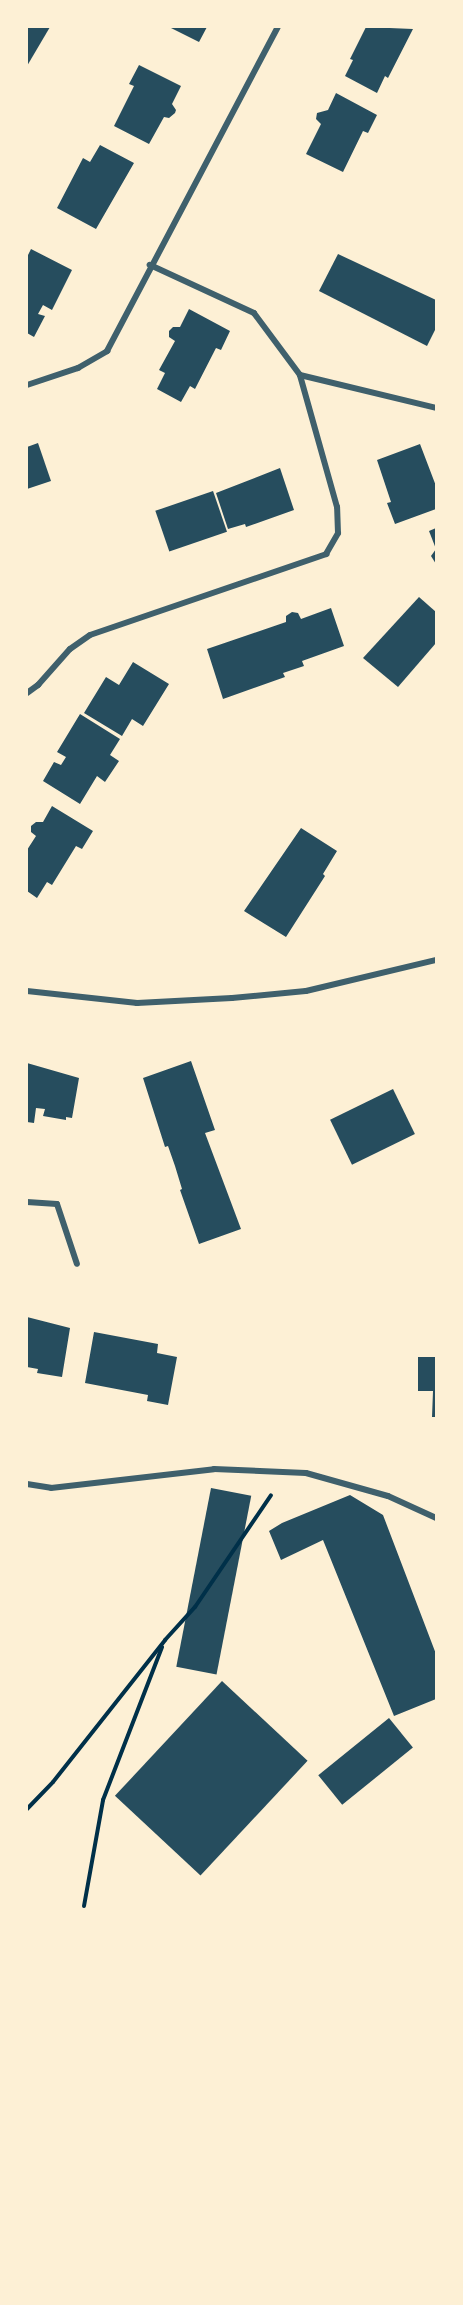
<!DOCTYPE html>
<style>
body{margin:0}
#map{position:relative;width:463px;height:2305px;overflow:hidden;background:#fdf0d5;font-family:Raleway,sans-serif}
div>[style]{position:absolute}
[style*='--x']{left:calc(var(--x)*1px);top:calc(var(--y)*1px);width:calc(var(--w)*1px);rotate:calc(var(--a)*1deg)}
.building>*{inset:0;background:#264d5e;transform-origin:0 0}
.path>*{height:4px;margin:-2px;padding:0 2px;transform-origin:2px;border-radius:2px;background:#003049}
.minor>*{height:6px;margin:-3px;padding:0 3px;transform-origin:3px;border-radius:3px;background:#3f606c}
span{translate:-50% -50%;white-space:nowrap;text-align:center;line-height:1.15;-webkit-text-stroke:6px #fdf0d5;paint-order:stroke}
.frame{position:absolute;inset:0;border:28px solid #fdf0d5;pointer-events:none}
</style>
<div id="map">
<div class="building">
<div style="clip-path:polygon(27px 27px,50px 27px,27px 66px)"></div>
<div style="clip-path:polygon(169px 27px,207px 27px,199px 42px)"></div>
<div style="clip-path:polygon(366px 27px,413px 29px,388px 78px,385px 76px,377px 93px,345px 76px,353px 60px,350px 59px)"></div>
<div style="clip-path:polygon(139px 65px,181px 86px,172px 104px,176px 110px,175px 113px,169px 118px,164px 117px,149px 144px,114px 126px,134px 86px,129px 84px)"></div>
<div style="clip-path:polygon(336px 93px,377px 115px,368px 133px,363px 131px,343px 172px,306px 154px,321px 124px,316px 119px,317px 113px,328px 110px)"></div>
<div style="clip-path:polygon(100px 145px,134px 163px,96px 229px,57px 208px,83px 158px,90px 162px)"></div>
<div style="clip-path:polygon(31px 249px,72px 270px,52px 310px,43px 305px,38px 314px,45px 316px,34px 337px,27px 333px,27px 257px)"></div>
<div style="clip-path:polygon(338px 254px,436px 300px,436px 328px,427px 346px,319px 291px)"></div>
<div style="clip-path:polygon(189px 309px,230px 331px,221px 350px,216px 348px,195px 389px,190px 386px,181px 402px,157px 389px,165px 373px,159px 370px,175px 341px,169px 337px,169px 331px,173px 327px,180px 327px)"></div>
<div style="clip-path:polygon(38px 443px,51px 481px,27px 489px,27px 447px)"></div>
<div style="clip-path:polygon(420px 444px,436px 486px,436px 509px,395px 524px,387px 503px,391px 502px,377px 460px)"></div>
<div style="clip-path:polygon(280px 468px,294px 510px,246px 527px,245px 524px,228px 529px,216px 493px)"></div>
<div style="left:213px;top:491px;width:43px;height:61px;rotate:71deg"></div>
<div style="clip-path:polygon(436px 528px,436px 549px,429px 531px)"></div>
<div style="clip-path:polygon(436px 549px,436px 564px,431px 556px)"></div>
<div style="clip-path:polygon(419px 597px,436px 612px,436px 643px,398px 687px,363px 658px)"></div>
<div style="clip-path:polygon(331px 608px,344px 646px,302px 661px,304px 666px,283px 673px,285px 677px,223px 699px,207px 649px,286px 622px,286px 616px,292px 612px,298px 613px,301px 619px)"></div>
<div style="clip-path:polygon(133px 662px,169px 684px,143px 726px,132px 719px,122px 736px,84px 713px,106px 677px,119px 685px)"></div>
<div style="clip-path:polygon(80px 714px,120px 739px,110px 755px,119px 761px,105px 782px,97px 776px,80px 804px,43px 781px,54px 762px,61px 765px,66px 757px,57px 752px)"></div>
<div style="clip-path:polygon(52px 806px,93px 831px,82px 849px,76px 846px,52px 885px,47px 882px,37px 898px,27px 891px,27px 850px,36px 836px,31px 832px,31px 826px,36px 822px,43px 822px)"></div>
<div style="clip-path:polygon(301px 828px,337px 851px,323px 874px,325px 876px,286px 937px,244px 911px)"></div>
<div style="clip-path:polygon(191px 1061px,215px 1130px,205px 1133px,241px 1229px,199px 1244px,180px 1190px,182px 1189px,175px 1166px,168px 1146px,165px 1147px,143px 1078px)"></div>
<div style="clip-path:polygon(27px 1063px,79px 1078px,72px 1118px,66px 1117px,66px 1120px,43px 1116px,45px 1109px,36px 1108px,34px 1123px,27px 1122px)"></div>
<div style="left:393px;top:1089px;width:50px;height:70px;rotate:64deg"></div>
<div style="clip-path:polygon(27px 1317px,70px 1328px,62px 1377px,37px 1373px,38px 1369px,27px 1367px)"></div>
<div style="clip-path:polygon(94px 1332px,158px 1344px,157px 1353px,177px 1357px,168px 1405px,147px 1401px,148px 1395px,85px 1383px)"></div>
<div style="clip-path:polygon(418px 1357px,436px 1357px,436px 1417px,432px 1417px,433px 1391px,418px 1391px)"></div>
<div style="left:211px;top:1488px;width:41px;height:182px;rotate:11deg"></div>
<div style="clip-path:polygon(350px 1495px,383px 1515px,436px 1654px,436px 1699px,394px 1716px,323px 1540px,281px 1560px,269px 1531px,282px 1523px)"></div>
<div style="left:222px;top:1681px;width:117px;height:157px;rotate:43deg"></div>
<div style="left:389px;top:1718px;width:38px;height:91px;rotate:51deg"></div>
</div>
<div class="path">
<div style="--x:27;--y:1809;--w:37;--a:-46"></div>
<div style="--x:53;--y:1782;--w:181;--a:-51.7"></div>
<div style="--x:165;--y:1640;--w:45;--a:-47.7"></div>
<div style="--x:195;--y:1607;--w:135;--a:-55.8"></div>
<div style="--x:84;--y:1906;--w:108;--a:-79.8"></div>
<div style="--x:103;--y:1800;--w:164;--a:-68.9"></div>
</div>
<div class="minor">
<div style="--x:300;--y:375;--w:140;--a:13.6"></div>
<div style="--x:27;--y:385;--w:54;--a:-18.4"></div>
<div style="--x:78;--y:368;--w:34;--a:-30"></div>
<div style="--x:107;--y:351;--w:366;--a:-62.2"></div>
<div style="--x:27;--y:693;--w:14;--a:-36"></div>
<div style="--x:38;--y:685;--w:48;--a:-48.4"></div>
<div style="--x:70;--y:649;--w:24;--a:-35"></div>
<div style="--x:90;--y:635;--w:250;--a:-18.9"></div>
<div style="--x:326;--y:554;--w:24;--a:-60"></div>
<div style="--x:338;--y:533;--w:26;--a:-92"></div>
<div style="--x:337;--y:507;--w:137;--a:-105.7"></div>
<div style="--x:300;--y:375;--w:77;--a:-126.6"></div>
<div style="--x:254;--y:313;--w:115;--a:-155.2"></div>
<div style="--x:27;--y:991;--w:111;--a:6.2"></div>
<div style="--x:137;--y:1003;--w:95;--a:-3"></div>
<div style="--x:232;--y:998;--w:74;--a:-5.4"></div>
<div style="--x:306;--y:991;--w:134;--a:-13.4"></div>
<div style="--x:27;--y:1202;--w:30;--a:4"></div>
<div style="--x:57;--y:1204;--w:63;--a:71.6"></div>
<div style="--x:27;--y:1484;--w:24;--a:9"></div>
<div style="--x:51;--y:1488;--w:164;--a:-6.6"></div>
<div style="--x:214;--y:1469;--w:92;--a:2.5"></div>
<div style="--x:306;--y:1473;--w:85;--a:15.7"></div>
<div style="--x:388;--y:1496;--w:53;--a:24.6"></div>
</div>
<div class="frame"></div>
</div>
